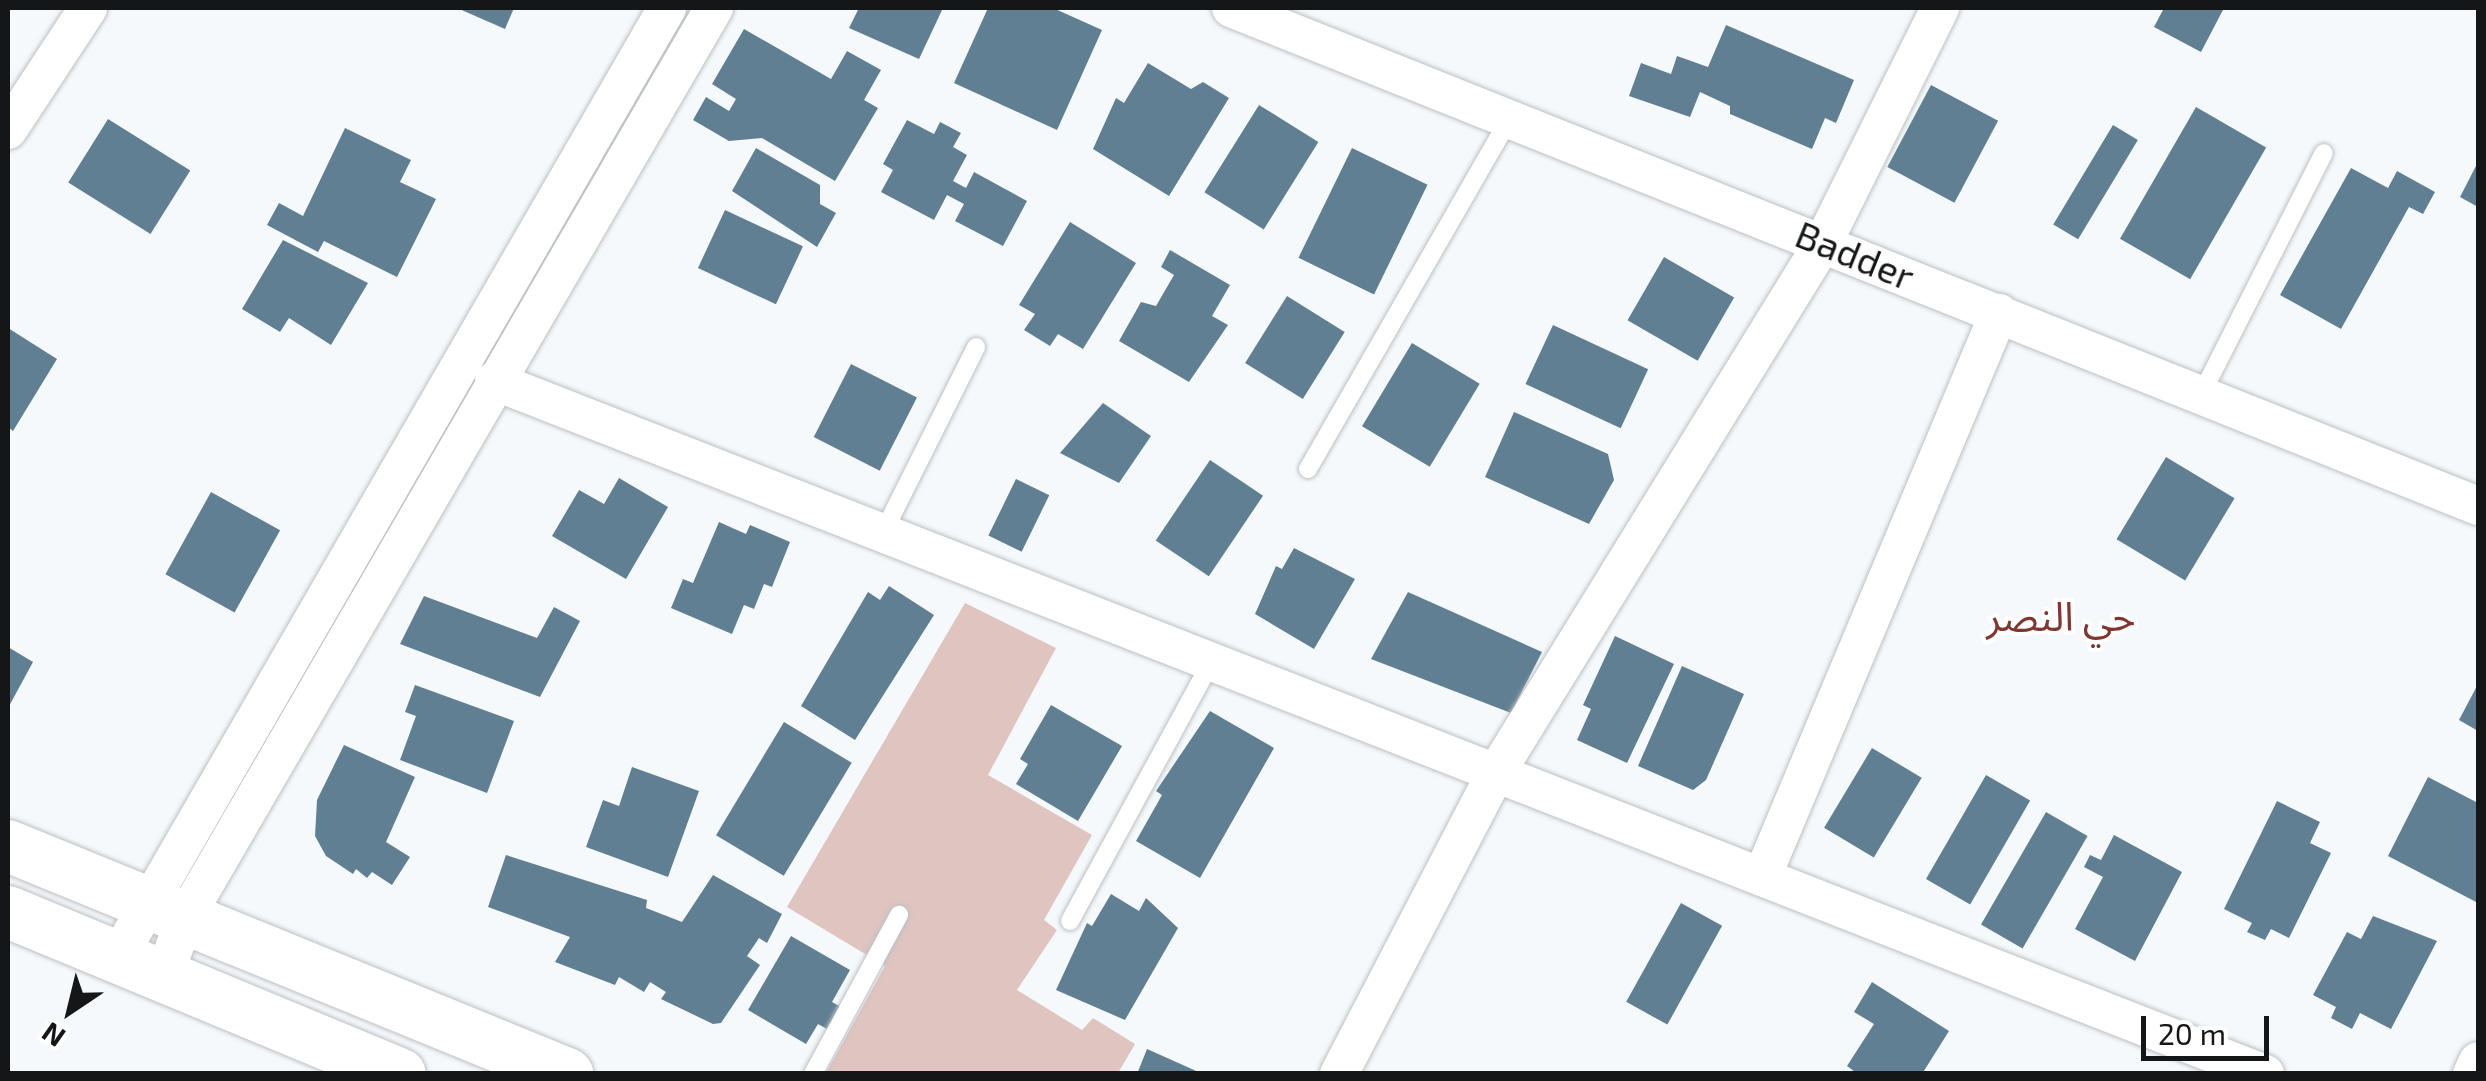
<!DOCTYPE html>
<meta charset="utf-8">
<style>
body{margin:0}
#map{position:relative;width:2486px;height:1081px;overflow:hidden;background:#f5f9fc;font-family:"Exo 2","Noto Sans Arabic",sans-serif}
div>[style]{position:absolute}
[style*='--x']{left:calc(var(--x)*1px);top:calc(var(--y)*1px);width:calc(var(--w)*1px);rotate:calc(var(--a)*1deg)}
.green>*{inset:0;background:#dfc4c0}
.building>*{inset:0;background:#617f93;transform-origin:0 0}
.roads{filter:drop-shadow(0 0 2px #bcc0c3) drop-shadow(0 0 2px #bcc0c3)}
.lane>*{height:18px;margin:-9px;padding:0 9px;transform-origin:9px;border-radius:9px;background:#fff}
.street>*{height:38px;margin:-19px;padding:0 19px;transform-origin:19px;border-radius:19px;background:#fff}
.secondary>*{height:52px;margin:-26px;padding:0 26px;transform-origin:26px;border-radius:26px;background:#fff}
span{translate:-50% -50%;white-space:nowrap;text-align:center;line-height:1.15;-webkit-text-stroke:8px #fff;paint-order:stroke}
.street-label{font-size:38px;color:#141617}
.neighbourhood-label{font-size:40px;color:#7f3732}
.frame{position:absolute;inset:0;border:10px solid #141617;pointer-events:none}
.north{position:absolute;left:20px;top:961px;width:100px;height:100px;-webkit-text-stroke:8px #fff;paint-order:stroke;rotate:215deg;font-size:28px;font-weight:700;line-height:40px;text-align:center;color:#141617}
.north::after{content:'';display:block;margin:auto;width:35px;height:45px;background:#141617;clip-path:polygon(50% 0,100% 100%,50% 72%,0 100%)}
.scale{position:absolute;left:2141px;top:1016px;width:128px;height:45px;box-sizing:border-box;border:5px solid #141617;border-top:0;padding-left:12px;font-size:30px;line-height:35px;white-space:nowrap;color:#141617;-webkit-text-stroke:8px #fff;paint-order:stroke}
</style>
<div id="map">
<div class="green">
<div style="clip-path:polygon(965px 603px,1056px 648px,988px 775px,1092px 835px,1044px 920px,1057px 930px,1017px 990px,1082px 1030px,1093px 1018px,1135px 1044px,1118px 1073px,826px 1073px,885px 966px,787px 907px)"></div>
</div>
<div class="building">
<div style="clip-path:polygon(457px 8px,514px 8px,505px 29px)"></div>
<div style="clip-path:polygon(859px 8px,943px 8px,919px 59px,849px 28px)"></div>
<div style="clip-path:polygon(988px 8px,1053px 8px,1102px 30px,1057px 130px,954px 83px)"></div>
<div style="clip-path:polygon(2164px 8px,2224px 8px,2201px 52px,2154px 27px)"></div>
<div style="clip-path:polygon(1726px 25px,1854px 80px,1836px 123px,1825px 118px,1812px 149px,1730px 114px,1730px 106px,1700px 92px,1690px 117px,1629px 96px,1641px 63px,1671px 74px,1677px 56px,1708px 67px)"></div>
<div style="clip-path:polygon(744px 29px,831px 79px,847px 51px,881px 70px,864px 100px,878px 108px,835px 181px,762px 138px,729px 141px,693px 120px,706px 97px,729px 111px,736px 99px,712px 84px)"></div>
<div style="clip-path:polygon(1148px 63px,1191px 89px,1203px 82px,1229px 98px,1169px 196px,1093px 149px,1116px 98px,1124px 103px)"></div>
<div style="left:1931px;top:85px;width:76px;height:93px;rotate:28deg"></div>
<div style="left:1259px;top:105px;width:70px;height:103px;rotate:32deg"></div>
<div style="left:2196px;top:107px;width:81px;height:152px;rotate:30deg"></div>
<div style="left:108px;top:119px;width:97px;height:75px;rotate:32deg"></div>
<div style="clip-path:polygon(907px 120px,934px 134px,940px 122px,961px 133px,953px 147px,967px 155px,953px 181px,966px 188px,974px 172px,1027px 201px,1003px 246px,955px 221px,964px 204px,947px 195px,934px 220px,881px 192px,893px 170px,883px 164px)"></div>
<div style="left:2113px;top:125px;width:29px;height:116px;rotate:31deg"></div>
<div style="clip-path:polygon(345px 128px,411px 160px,400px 182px,436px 199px,397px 277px,324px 241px,318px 252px,267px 225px,279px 203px,303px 216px)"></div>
<div style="clip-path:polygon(756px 148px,820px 185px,820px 204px,836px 213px,817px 247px,732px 191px)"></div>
<div style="left:1352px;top:148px;width:84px;height:122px;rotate:26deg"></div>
<div style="clip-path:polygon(2478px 162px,2478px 207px,2460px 197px)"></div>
<div style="clip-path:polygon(2351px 168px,2388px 188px,2397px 171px,2435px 192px,2423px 214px,2409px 207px,2341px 329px,2280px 295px)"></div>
<div style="left:725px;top:210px;width:86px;height:64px;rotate:25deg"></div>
<div style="clip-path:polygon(1070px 222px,1136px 263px,1083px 349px,1058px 334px,1050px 346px,1024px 330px,1035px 314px,1019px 305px)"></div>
<div style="clip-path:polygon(283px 240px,368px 283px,331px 345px,289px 318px,280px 332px,242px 309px)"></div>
<div style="clip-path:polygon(1170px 250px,1230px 285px,1212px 316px,1228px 325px,1189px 382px,1119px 341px,1141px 302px,1156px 306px,1174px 275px,1161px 267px)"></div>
<div style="left:1664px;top:257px;width:81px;height:73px;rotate:30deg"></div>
<div style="left:1287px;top:296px;width:68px;height:79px;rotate:32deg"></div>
<div style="left:1553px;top:325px;width:105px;height:65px;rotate:25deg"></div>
<div style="clip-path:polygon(8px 328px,57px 359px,13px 431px,8px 427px)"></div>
<div style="left:1412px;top:343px;width:79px;height:97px;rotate:31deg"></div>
<div style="left:851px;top:364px;width:74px;height:82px;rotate:27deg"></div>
<div style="clip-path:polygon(1103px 403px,1151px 436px,1119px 483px,1060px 453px)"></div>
<div style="clip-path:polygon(1514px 412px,1608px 454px,1614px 480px,1589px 524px,1485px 477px)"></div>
<div style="left:2166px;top:457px;width:80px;height:96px;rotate:31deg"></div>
<div style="left:1210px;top:460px;width:64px;height:97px;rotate:34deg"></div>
<div style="clip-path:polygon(619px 478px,668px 507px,626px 579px,552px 536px,579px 490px,604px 504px)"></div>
<div style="left:1016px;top:479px;width:37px;height:63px;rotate:26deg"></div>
<div style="left:211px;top:492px;width:79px;height:94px;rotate:29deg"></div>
<div style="clip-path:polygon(719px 522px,746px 534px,750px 525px,790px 542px,772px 587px,764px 584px,754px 609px,744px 605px,732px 634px,671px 608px,683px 579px,693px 583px)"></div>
<div style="clip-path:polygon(1294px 548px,1355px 579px,1314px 649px,1255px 614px,1276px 566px,1282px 569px)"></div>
<div style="clip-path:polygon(889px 586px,934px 615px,855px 740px,801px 706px,868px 592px,880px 600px)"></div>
<div style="clip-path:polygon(1408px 592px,1542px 652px,1511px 713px,1371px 659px)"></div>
<div style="clip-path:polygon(424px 596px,537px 638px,554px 607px,580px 621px,540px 697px,400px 644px)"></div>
<div style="clip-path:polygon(1615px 636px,1674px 664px,1627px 763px,1577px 740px,1591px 709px,1583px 705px)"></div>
<div style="clip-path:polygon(8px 647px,33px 662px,8px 708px)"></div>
<div style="clip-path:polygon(1682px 666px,1744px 694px,1706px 780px,1693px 790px,1638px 766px)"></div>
<div style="clip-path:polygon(2478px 684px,2478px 731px,2459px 720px)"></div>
<div style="clip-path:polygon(415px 685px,514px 721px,487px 793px,400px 760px,416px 716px,405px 712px)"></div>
<div style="clip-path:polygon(1051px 705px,1122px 746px,1078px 821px,1016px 784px,1028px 764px,1020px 759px)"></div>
<div style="clip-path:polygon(1210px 711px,1274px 748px,1200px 878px,1136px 841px,1162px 795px,1156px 791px)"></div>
<div style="left:784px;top:722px;width:79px;height:132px;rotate:31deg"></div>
<div style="clip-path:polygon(344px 745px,415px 777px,386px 842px,410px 857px,392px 885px,372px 872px,367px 878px,356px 869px,353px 874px,326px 856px,315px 836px,317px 800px)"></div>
<div style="left:1872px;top:748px;width:58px;height:93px;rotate:31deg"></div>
<div style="clip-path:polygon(632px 767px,699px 791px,668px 877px,586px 847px,603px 800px,619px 806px)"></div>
<div style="left:1986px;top:775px;width:51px;height:120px;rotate:30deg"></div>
<div style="clip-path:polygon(2428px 777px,2478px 803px,2478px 903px,2388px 856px)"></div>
<div style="clip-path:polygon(2277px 801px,2320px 822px,2310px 843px,2331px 853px,2289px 938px,2271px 929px,2265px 940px,2247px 932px,2252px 923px,2224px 909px)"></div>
<div style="left:2046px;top:812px;width:48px;height:130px;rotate:30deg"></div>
<div style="clip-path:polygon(2114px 835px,2182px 872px,2135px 961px,2075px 929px,2103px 877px,2084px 867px,2090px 855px,2101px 860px)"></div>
<div style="clip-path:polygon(506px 855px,647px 900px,646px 908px,682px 922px,713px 875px,782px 914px,767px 943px,759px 938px,747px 956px,760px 965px,721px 1023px,713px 1024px,661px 999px,666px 992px,650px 982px,644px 992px,619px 977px,615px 985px,555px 962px,570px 937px,488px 907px)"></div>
<div style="clip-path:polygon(1111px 894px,1139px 911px,1146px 898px,1178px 928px,1125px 1020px,1056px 990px,1087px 923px,1092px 926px)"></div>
<div style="left:1681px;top:903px;width:47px;height:113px;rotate:29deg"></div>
<div style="clip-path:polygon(2373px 916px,2437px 941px,2391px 1029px,2360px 1013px,2352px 1029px,2331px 1018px,2336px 1007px,2313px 995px,2347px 932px,2361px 939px)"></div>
<div style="clip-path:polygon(791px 936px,850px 970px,832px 1002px,841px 1007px,827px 1029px,818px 1024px,806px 1044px,748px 1010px)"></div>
<div style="clip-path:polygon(1872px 982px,1949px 1031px,1922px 1074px,1858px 1074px,1847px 1066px,1874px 1024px,1854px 1012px)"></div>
<div style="clip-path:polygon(1147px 1049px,1203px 1074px,1137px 1074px)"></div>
</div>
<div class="roads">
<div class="lane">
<div style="--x:2202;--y:393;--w:269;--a:-63.1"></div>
<div style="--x:1308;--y:469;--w:407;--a:-60.1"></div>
<div style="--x:883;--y:533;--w:208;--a:-63.4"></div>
<div style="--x:1070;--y:921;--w:296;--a:-61.4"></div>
<div style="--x:813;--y:1074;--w:181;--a:-61.6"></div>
</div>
<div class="street">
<div style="--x:1231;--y:8;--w:1343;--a:21.77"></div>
<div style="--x:8;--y:130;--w:146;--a:-56.7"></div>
<div style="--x:494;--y:381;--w:1902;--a:21.37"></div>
<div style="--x:1762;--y:877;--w:612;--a:-67.21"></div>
<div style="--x:119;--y:955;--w:1094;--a:-59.94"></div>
<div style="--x:165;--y:973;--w:59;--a:-70"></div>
<div style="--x:185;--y:918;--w:1053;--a:-59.83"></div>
<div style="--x:1339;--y:1074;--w:336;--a:-62.5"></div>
<div style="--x:1494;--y:776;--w:626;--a:-58.31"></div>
<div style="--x:1823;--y:243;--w:263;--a:-63.5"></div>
<div style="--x:2472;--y:1074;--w:14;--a:-65"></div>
</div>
<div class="secondary">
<div style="--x:8;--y:846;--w:604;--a:22.19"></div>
<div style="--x:8;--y:912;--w:424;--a:22.5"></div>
</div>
</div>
<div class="street-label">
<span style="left:1855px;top:255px;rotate:22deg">Badder</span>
</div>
<div class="neighbourhood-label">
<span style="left:2061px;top:615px">حي النصر</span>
</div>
<div class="frame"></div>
<div class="north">N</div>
<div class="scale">20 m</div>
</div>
